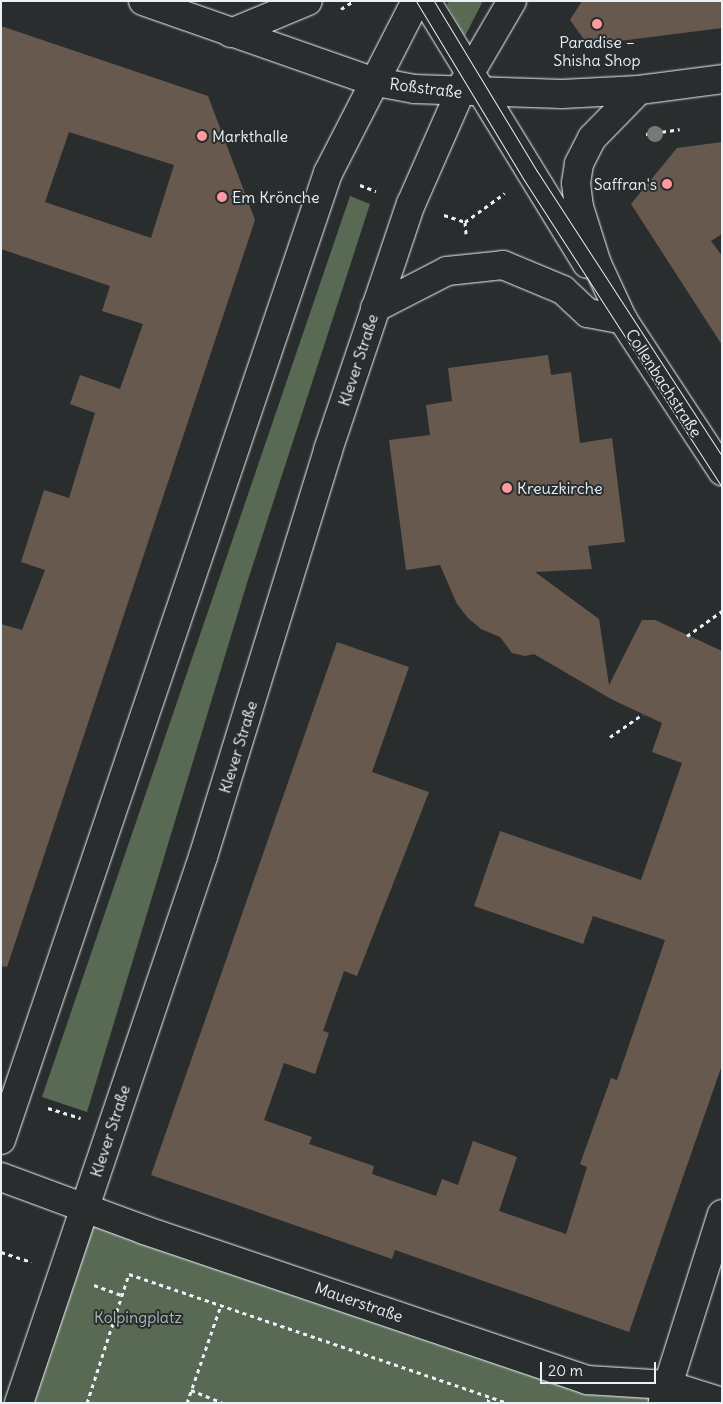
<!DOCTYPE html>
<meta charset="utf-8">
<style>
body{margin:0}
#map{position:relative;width:723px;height:1404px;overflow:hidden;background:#2a2d2e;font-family:Delius,sans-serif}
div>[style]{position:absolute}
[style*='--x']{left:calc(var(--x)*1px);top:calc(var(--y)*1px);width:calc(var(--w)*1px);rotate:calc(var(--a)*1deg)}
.green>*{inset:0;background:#586a54}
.building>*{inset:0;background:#68594f}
.path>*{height:3px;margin-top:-1.5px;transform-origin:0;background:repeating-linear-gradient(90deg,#e8f1f8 0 4px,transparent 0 8px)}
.roads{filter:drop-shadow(0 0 1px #e8f1f8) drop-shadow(0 0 1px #e8f1f8)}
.minor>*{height:28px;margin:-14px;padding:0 14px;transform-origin:14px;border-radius:14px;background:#2a2d2e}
.major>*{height:28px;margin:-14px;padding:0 14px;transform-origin:14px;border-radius:14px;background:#2a2d2e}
.tram>*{height:1px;margin:-0.5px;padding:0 0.5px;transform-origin:0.5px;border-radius:0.5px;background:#e8f1f8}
.trees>*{width:16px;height:16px;margin:-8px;border-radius:50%;background:#737b79}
.dots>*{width:14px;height:14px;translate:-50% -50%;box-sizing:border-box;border:2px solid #2a2d2e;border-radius:50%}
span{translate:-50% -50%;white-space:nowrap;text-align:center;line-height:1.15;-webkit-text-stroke:4px #2a2d2e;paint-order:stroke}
.poi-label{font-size:16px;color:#e8f1f8}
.left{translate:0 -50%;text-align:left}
.right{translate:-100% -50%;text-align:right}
.street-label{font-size:16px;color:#e8f1f8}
.park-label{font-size:16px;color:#aebbb6}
.frame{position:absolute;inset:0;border:2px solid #e8f1f8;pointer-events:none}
.scale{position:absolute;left:540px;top:1362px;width:116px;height:22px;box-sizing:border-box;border:2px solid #e8f1f8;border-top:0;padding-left:6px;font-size:15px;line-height:18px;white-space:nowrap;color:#e8f1f8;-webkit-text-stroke:4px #2a2d2e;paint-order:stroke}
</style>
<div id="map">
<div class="green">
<div style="clip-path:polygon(449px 1px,483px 1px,465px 36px,447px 5px)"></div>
<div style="clip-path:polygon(350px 196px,370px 204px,247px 583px,87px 1112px,42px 1097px)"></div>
<div style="clip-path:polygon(85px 1207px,587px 1380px,668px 1385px,662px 1403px,19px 1403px)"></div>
</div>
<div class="building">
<div style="clip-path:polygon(582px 1px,722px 1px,722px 28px,588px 45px,570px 20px)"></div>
<div style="clip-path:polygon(evenodd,1px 26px,208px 96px,255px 220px,7px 967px,1px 966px,1px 624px,22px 630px,45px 570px,21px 562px,44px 490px,69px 498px,95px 413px,70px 404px,80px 375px,120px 389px,143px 324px,102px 311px,110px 286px,1px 249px,1px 26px,69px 132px,174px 165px,151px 238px,45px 202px,69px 132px)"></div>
<div style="clip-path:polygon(722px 142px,722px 234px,711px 241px,722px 256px,722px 345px,631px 204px,677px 148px)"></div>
<div style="clip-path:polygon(548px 355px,551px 375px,571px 372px,580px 443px,612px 438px,625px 542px,588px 546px,592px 569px,535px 572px,599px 619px,609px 685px,642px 620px,655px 620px,722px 651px,722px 1065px,629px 1332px,395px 1250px,392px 1259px,151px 1175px,337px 642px,409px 667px,372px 772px,429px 792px,357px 976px,344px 971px,323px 1031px,329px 1033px,315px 1074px,284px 1063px,264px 1120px,312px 1137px,309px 1144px,374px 1166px,372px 1174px,436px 1196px,442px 1179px,458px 1185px,473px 1141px,517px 1157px,499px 1211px,566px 1234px,587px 1167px,580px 1164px,611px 1078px,617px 1080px,665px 940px,593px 916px,583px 944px,474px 906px,500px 831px,641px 880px,682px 763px,652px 752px,662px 723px,611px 699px,534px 654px,525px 656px,512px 653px,500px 637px,481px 629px,468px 618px,457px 604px,440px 565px,406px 570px,389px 440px,430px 435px,426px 405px,452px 401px,448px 368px)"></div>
</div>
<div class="path">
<div style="--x:341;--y:9;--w:15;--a:-32"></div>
<div style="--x:646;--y:134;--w:34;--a:-8"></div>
<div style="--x:360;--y:185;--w:17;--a:21"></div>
<div style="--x:444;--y:215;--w:22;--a:18"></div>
<div style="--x:465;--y:222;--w:49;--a:-35.9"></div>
<div style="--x:465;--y:222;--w:12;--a:85"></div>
<div style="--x:687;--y:636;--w:43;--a:-35.5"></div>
<div style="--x:610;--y:737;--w:40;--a:-34.9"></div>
<div style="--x:48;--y:1108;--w:34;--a:17"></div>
<div style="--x:1;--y:1252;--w:32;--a:18"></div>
<div style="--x:94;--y:1285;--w:30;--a:20"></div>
<div style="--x:191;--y:1390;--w:35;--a:22"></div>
<div style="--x:87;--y:1403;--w:136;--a:-72"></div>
<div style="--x:129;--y:1274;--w:400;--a:18.8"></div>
<div style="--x:187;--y:1403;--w:104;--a:-70.9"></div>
<div style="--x:488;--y:1403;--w:6;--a:-81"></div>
</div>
<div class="roads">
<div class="minor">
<div style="--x:143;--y:1;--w:243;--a:19.3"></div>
<div style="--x:372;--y:81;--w:43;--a:10.8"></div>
<div style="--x:414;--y:89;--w:148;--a:1.9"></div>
<div style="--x:562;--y:94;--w:77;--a:-3"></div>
<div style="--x:639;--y:90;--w:84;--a:-7.5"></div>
<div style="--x:426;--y:1;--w:308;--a:58.5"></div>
<div style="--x:231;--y:33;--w:83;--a:-22.6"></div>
<div style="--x:639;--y:90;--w:67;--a:134.4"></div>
<div style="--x:592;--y:138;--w:29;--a:117"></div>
<div style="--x:579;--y:164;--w:19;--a:99"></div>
<div style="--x:576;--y:183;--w:24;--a:83"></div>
<div style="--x:579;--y:207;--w:60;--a:72.5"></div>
<div style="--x:597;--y:264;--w:62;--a:65.1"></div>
<div style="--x:623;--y:320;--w:181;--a:56.7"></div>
<div style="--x:375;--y:308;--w:81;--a:-27.2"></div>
<div style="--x:447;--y:271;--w:56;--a:-6.1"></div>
<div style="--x:503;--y:265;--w:65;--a:22.6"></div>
<div style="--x:563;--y:290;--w:34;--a:43"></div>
<div style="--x:588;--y:313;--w:36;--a:11"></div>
<div style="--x:1;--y:1177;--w:153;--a:20.3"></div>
<div style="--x:144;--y:1230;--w:468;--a:18.7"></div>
<div style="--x:587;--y:1380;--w:81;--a:3.5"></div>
<div style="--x:668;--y:1385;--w:57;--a:17.5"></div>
<div style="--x:663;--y:1401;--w:196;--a:-72.5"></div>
</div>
<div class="major">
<div style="--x:1;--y:1140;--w:1021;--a:-71.32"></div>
<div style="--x:328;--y:173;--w:193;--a:-62.9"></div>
<div style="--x:19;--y:1403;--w:576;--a:-71.38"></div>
<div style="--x:203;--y:857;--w:426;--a:-72.9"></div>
<div style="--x:328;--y:450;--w:260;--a:-71.4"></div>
<div style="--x:411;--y:204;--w:132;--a:-66.3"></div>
<div style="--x:464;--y:83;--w:95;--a:-59.7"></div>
</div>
</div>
<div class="tram">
<div style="--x:416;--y:1;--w:209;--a:58.9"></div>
<div style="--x:524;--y:180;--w:365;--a:57.2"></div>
<div style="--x:434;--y:1;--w:199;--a:58.8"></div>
<div style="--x:537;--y:171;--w:340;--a:57"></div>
</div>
<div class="trees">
<div style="left:655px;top:134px"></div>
</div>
<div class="dots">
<div style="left:597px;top:24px;background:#ff9aa2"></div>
<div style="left:202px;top:136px;background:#ff9aa2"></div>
<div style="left:667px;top:184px;background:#ff9aa2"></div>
<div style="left:222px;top:197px;background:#ff9aa2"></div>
<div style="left:507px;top:488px;background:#ff9aa2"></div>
</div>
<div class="poi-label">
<span style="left:597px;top:51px">Paradise –<br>Shisha Shop</span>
<span class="left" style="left:212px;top:136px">Markthalle</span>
<span class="right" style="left:657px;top:184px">Saffran's</span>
<span class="left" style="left:232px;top:197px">Em Krönche</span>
<span class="left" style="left:517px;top:488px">Kreuzkirche</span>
</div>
<div class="street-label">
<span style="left:426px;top:88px;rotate:7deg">Roßstraße</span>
<span style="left:358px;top:360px;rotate:-72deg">Klever Straße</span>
<span style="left:664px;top:383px;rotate:57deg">Collenbachstraße</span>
<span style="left:238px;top:747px;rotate:-73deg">Klever Straße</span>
<span style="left:110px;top:1131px;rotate:-72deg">Klever Straße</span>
<span style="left:359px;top:1302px;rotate:19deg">Mauerstraße</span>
</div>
<div class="park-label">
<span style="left:138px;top:1317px">Kolpingplatz</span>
</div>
<div class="frame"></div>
<div class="scale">20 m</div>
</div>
